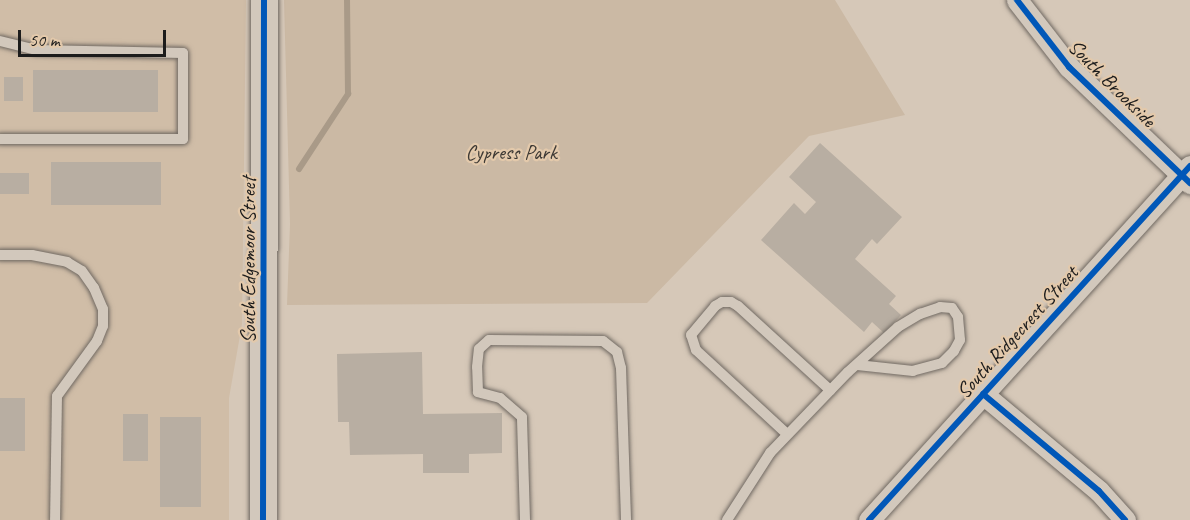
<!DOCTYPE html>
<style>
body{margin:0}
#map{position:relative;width:1190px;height:520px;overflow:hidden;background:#d6c8b8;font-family:Caveat,sans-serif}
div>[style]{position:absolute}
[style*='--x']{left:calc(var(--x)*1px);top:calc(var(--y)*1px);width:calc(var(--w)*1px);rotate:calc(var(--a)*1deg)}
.built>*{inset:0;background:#d0bda7}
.green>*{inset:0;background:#cbb9a4}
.stream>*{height:6px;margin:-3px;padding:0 3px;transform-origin:3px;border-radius:3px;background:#a99a88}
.building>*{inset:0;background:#b8aea2;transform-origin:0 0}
.roads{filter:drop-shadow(0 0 2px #706962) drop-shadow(0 0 2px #706962)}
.service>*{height:10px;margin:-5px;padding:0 5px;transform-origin:5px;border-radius:5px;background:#d2c8bc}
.minor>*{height:21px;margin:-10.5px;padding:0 10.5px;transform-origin:10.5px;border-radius:10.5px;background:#d2c8bc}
.tertiary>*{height:27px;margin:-13.5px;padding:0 13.5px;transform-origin:13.5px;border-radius:13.5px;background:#d2c8bc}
.cycleway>*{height:6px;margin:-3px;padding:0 3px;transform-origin:3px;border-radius:3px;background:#0057b8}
span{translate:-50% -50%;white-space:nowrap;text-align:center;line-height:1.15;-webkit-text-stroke:4.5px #e3c9ab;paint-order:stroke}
.street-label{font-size:21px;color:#1c1c1c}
.park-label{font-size:21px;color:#3d3934}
.scale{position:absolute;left:18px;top:30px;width:148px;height:27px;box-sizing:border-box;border:3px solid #1c1c1c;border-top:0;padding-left:8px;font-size:18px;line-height:21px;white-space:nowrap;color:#1c1c1c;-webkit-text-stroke:4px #e3c9ab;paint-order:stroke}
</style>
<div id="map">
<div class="built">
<div style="clip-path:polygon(0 0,246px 0,242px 324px,229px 398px,229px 520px,0 520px)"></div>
</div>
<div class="green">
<div style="clip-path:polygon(284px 0,835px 0,905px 115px,809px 136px,647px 303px,287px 305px,290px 224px)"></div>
</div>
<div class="stream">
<div style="--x:299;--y:169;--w:90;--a:-56.8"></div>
<div style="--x:348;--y:94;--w:94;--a:-90.6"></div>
</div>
<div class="building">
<div style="left:33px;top:70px;width:125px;height:42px"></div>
<div style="left:4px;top:77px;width:19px;height:24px"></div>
<div style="clip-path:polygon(820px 143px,902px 217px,877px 244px,872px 239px,855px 259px,896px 296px,889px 304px,901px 315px,884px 333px,872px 322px,864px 332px,761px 240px,794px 203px,805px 214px,816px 202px,789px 177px)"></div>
<div style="left:51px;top:162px;width:110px;height:43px"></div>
<div style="left:0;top:173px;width:29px;height:21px"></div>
<div style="clip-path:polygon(422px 352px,423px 414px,502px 413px,502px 453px,469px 454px,469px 473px,423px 473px,423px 454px,350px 455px,349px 422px,338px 422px,337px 354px)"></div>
<div style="left:0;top:398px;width:25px;height:53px"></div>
<div style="left:123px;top:414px;width:25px;height:47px"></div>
<div style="left:160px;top:417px;width:41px;height:90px"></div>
</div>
<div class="roads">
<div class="service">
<div style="--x:0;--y:41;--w:37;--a:14"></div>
<div style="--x:36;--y:50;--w:147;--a:1.2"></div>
<div style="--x:183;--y:53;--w:86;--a:90"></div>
<div style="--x:183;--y:139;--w:183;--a:180"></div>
<div style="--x:0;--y:255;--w:32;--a:0"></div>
<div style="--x:32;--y:255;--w:36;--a:11"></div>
<div style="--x:67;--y:262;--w:17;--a:31"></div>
<div style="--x:82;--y:271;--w:21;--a:55"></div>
<div style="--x:94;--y:288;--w:23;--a:67"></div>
<div style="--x:103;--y:309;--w:17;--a:90"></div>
<div style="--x:103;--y:326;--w:16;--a:112"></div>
<div style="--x:97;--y:341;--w:68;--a:126"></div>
<div style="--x:57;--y:396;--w:124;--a:90.9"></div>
<div style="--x:787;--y:434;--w:124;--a:-137.3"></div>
<div style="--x:696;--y:350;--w:16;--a:-108"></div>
<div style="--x:691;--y:335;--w:38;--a:-50"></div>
<div style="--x:715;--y:306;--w:8;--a:-30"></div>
<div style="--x:722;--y:302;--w:9;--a:0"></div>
<div style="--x:731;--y:302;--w:8;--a:30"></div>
<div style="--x:738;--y:306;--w:125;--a:42.4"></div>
<div style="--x:525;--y:520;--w:103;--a:-91.7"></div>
<div style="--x:522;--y:417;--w:29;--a:-139"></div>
<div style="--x:500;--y:398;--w:23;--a:-165"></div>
<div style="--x:478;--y:392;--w:25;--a:-92"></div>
<div style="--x:477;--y:367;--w:18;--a:-84"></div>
<div style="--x:479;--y:349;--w:13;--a:-42"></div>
<div style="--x:489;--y:340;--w:114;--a:0.5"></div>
<div style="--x:603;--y:341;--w:18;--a:38"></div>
<div style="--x:617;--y:352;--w:16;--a:76"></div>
<div style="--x:621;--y:368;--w:152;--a:88.1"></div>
<div style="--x:727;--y:520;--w:80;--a:-57.3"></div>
<div style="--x:770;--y:453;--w:112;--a:-46.1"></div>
<div style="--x:848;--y:372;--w:67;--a:-42"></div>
<div style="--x:898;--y:327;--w:26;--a:-31"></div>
<div style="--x:920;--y:314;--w:21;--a:-19"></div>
<div style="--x:940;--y:307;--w:12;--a:5"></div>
<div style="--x:952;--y:308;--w:11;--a:56"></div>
<div style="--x:958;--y:317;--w:23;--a:85"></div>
<div style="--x:960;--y:340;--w:13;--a:119"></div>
<div style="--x:954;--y:351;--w:17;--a:135"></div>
<div style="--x:942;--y:363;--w:30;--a:165"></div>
<div style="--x:913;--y:371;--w:56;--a:-173.9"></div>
</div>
<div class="minor">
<div style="--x:1017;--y:0;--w:85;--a:52.2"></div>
<div style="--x:1069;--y:67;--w:168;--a:43.8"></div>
<div style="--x:983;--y:394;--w:151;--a:39.9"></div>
<div style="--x:1099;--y:491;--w:39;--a:48"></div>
<div style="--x:869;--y:520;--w:478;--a:-47.8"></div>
</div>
<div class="tertiary">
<div style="--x:263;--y:520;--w:520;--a:-89.89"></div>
</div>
</div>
<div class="cycleway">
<div style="--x:1017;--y:0;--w:85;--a:52.2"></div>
<div style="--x:1069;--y:67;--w:168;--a:43.8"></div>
<div style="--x:983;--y:394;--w:151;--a:39.9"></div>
<div style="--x:1099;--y:491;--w:39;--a:48"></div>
<div style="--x:263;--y:520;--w:520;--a:-89.89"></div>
<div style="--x:869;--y:520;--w:478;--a:-47.8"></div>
</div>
<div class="street-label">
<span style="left:1112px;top:83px;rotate:45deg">South Brookside</span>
<span style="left:248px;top:260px;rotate:-90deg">South Edgemoor Street</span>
<span style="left:1017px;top:332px;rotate:-48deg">South Ridgecrest Street</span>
</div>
<div class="park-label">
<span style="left:511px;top:152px">Cypress Park</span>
</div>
<div class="scale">50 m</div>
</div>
